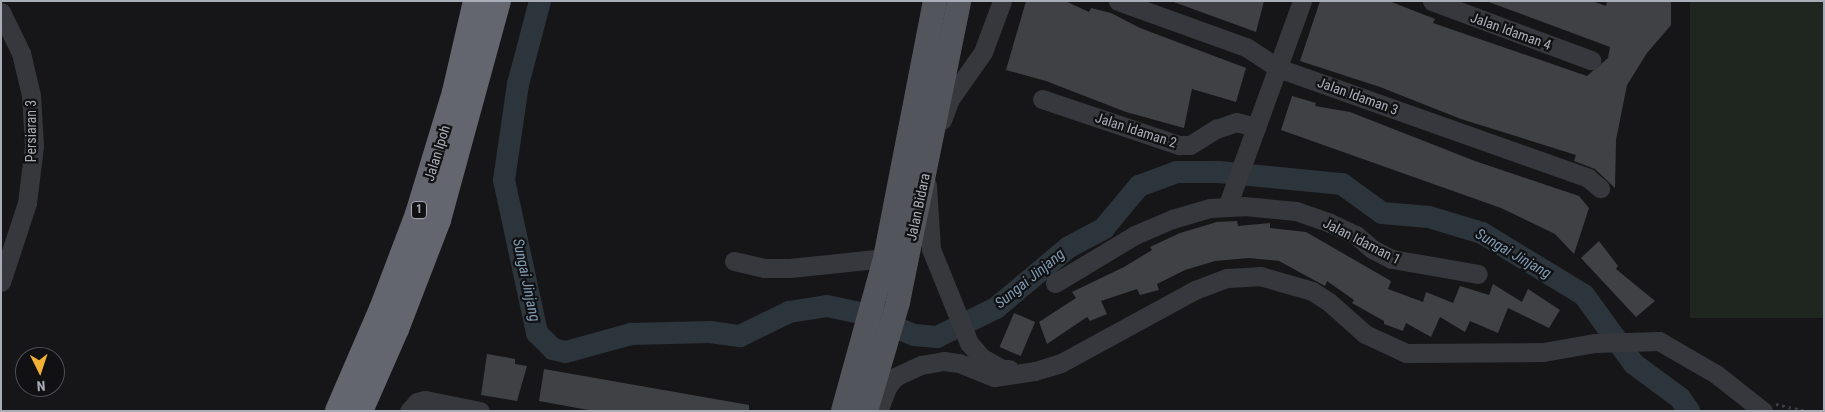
<!DOCTYPE html>
<style>
body{margin:0}
#map{position:relative;width:1825px;height:412px;overflow:hidden;background:#161618;font-family:"Roboto Condensed",sans-serif}
div>[style]{position:absolute}
[style*='--x']{left:calc(var(--x)*1px);top:calc(var(--y)*1px);width:calc(var(--w)*1px);rotate:calc(var(--a)*1deg)}
.green>*{inset:0;background:#1e261f;transform-origin:0 0}
.river>*{height:22px;margin:-11px;padding:0 11px;transform-origin:11px;border-radius:11px;background:#2c353c}
.building>*{inset:0;background:#404145;transform-origin:0 0}
.path>*{height:2.5px;margin-top:-1.25px;transform-origin:0;background:repeating-linear-gradient(90deg,#3d3f44 0 2.5px,transparent 0 6.5px)}
.minor>*{height:19px;margin:-9.5px;padding:0 9.5px;transform-origin:9.5px;border-radius:9.5px;background:#37383d}
.major>*{height:24px;margin:-12px;padding:0 12px;transform-origin:12px;border-radius:12px;background:#53555c}
.highway>*{height:26px;margin:-13px;padding:0 13px;transform-origin:13px;border-radius:13px;background:#63666e}
span{translate:-50% -50%;white-space:nowrap;text-align:center;line-height:1.15;-webkit-text-stroke:4.5px #111113;paint-order:stroke}
.shield-label span{padding:1px 4px;background:#111113;border:1px solid;border-radius:4px;-webkit-text-stroke-width:0}
.shield-label{font-size:12px;color:#a8adb8;font-weight:700}
.street-label{font-size:14px;color:#a8adb8}
.water-label{font-size:15px;color:#7f9bb3;font-style:italic}
.frame{position:absolute;inset:0;border:2px solid #a8adb8;pointer-events:none}
.north{position:absolute;left:15px;top:347px;width:50px;height:50px;box-sizing:border-box;background:#111113;border:1px solid #4d4f55;border-radius:50%;rotate:176deg;font-size:14px;font-weight:700;line-height:20px;text-align:center;color:#a8adb8}
.north::after{content:'';display:block;margin:auto;width:18px;height:22px;background:#f2b134;clip-path:polygon(50% 0,100% 100%,50% 72%,0 100%)}
</style>
<div id="map">
<div class="green">
<div style="left:1690px;top:1px;width:134px;height:317px"></div>
</div>
<div class="river">
<div style="--x:540;--y:1;--w:86;--a:104.8"></div>
<div style="--x:518;--y:84;--w:97;--a:98.3"></div>
<div style="--x:504;--y:180;--w:157;--a:77.8"></div>
<div style="--x:537;--y:333;--w:23;--a:45"></div>
<div style="--x:553;--y:349;--w:13;--a:13"></div>
<div style="--x:566;--y:352;--w:67;--a:-15.5"></div>
<div style="--x:631;--y:334;--w:79;--a:-1.5"></div>
<div style="--x:710;--y:332;--w:30;--a:8"></div>
<div style="--x:740;--y:336;--w:55;--a:-26.1"></div>
<div style="--x:789;--y:312;--w:38;--a:-9"></div>
<div style="--x:827;--y:306;--w:35;--a:12"></div>
<div style="--x:861;--y:313;--w:57;--a:22.5"></div>
<div style="--x:914;--y:335;--w:23;--a:5"></div>
<div style="--x:937;--y:337;--w:66;--a:-26.2"></div>
<div style="--x:996;--y:308;--w:95;--a:-39.9"></div>
<div style="--x:1069;--y:247;--w:40;--a:-28"></div>
<div style="--x:1104;--y:228;--w:55;--a:-50.2"></div>
<div style="--x:1139;--y:186;--w:40;--a:-20.2"></div>
<div style="--x:1177;--y:172;--w:42;--a:0"></div>
<div style="--x:1219;--y:172;--w:124;--a:5.6"></div>
<div style="--x:1342;--y:184;--w:49;--a:35.9"></div>
<div style="--x:1382;--y:213;--w:47;--a:4.9"></div>
<div style="--x:1429;--y:217;--w:55;--a:16.8"></div>
<div style="--x:1482;--y:233;--w:119;--a:31.3"></div>
<div style="--x:1584;--y:295;--w:85;--a:54.1"></div>
<div style="--x:1634;--y:364;--w:57;--a:36.5"></div>
<div style="--x:1680;--y:398;--w:16;--a:55"></div>
</div>
<div class="building">
<div style="clip-path:polygon(1026px 1px,1065px 1px,1089px 12px,1091px 8px,1111px 13px,1140px 28px,1246px 68px,1236px 102px,1192px 89px,1184px 128px,1126px 112px,1046px 81px,1006px 70px)"></div>
<div style="clip-path:polygon(1171px 1px,1264px 1px,1256px 32px)"></div>
<div style="clip-path:polygon(1320px 1px,1389px 1px,1435px 19px,1433px 23px,1587px 76px,1608px 58px,1610px 47px,1486px 1px,1592px 1px,1606px 6px,1607px 1px,1671px 1px,1671px 25px,1647px 53px,1627px 85px,1616px 140px,1615px 188px,1595px 169px,1574px 161px,1576px 155px,1461px 119px,1380px 87px,1300px 61px)"></div>
<div style="clip-path:polygon(1292px 96px,1316px 103px,1315px 106px,1350px 112px,1475px 161px,1579px 196px,1589px 208px,1574px 254px,1555px 234px,1501px 208px,1281px 130px)"></div>
<div style="clip-path:polygon(1237px 221px,1238px 226px,1270px 223px,1270px 228px,1306px 232px,1391px 281px,1388px 289px,1423px 302px,1426px 292px,1453px 303px,1460px 286px,1489px 295px,1493px 284px,1522px 302px,1528px 289px,1560px 310px,1549px 328px,1508px 308px,1498px 333px,1470px 321px,1465px 332px,1440px 317px,1431px 337px,1406px 323px,1403px 331px,1384px 324px,1384px 321px,1352px 303px,1354px 300px,1327px 281px,1325px 286px,1279px 261px,1249px 258px,1215px 261px,1185px 270px,1157px 284px,1159px 290px,1140px 295px,1137px 289px,1101px 301px,1107px 314px,1090px 321px,1087px 317px,1047px 344px,1039px 322px,1076px 298px,1072px 292px,1124px 267px,1152px 250px,1150px 247px,1180px 233px,1217px 222px)"></div>
<div style="clip-path:polygon(1599px 241px,1618px 266px,1616px 269px,1655px 301px,1636px 317px,1581px 258px)"></div>
<div style="left:1014px;top:313px;width:23px;height:37px;rotate:23deg"></div>
<div style="clip-path:polygon(487px 354px,515px 359px,515px 364px,527px 366px,517px 401px,481px 395px)"></div>
<div style="clip-path:polygon(544px 369px,749px 405px,749px 411px,594px 411px,539px 401px)"></div>
</div>
<div class="path">
<div style="--x:1776;--y:404;--w:31;--a:13"></div>
</div>
<div class="minor">
<div style="--x:1118;--y:1;--w:136;--a:19.8"></div>
<div style="--x:1246;--y:47;--w:38;--a:33"></div>
<div style="--x:1278;--y:68;--w:329;--a:19.5"></div>
<div style="--x:1588;--y:178;--w:16;--a:40"></div>
<div style="--x:1432;--y:1;--w:170;--a:20.4"></div>
<div style="--x:1;--y:12;--w:46;--a:64"></div>
<div style="--x:21;--y:53;--w:43;--a:76.6"></div>
<div style="--x:31;--y:95;--w:51;--a:86.6"></div>
<div style="--x:34;--y:146;--w:57;--a:97"></div>
<div style="--x:27;--y:203;--w:83;--a:108.2"></div>
<div style="--x:1042;--y:99;--w:145;--a:18.6"></div>
<div style="--x:1179;--y:145;--w:11;--a:0"></div>
<div style="--x:1190;--y:145;--w:31;--a:-32"></div>
<div style="--x:1216;--y:129;--w:21;--a:-19"></div>
<div style="--x:1236;--y:122;--w:21;--a:14"></div>
<div style="--x:942;--y:120;--w:22;--a:-69"></div>
<div style="--x:950;--y:99;--w:57;--a:-54.9"></div>
<div style="--x:983;--y:52;--w:54;--a:-69.6"></div>
<div style="--x:927;--y:185;--w:64;--a:86.4"></div>
<div style="--x:931;--y:249;--w:101;--a:68"></div>
<div style="--x:969;--y:343;--w:18;--a:49"></div>
<div style="--x:981;--y:357;--w:24;--a:30"></div>
<div style="--x:1002;--y:369;--w:7;--a:0"></div>
<div style="--x:1227;--y:207;--w:219;--a:-70"></div>
<div style="--x:734;--y:261;--w:31;--a:13"></div>
<div style="--x:764;--y:268;--w:26;--a:0"></div>
<div style="--x:790;--y:268;--w:96;--a:-6"></div>
<div style="--x:1055;--y:283;--w:93;--a:-31"></div>
<div style="--x:1135;--y:235;--w:40;--a:-23.4"></div>
<div style="--x:1172;--y:219;--w:40;--a:-16"></div>
<div style="--x:1210;--y:208;--w:34;--a:-3"></div>
<div style="--x:1244;--y:206;--w:52;--a:5.5"></div>
<div style="--x:1296;--y:211;--w:36;--a:19"></div>
<div style="--x:1330;--y:223;--w:29;--a:25"></div>
<div style="--x:1356;--y:235;--w:21;--a:41"></div>
<div style="--x:1372;--y:249;--w:22;--a:27"></div>
<div style="--x:1392;--y:259;--w:87;--a:9.9"></div>
<div style="--x:409;--y:411;--w:12;--a:-48"></div>
<div style="--x:417;--y:402;--w:8;--a:-14"></div>
<div style="--x:425;--y:400;--w:56;--a:11.3"></div>
<div style="--x:878;--y:411;--w:26;--a:-69"></div>
<div style="--x:887;--y:387;--w:13;--a:-51"></div>
<div style="--x:895;--y:377;--w:29;--a:-25"></div>
<div style="--x:921;--y:365;--w:23;--a:-10"></div>
<div style="--x:944;--y:361;--w:15;--a:8"></div>
<div style="--x:959;--y:363;--w:38;--a:22"></div>
<div style="--x:994;--y:377;--w:41;--a:-8.3"></div>
<div style="--x:1035;--y:371;--w:27;--a:-17"></div>
<div style="--x:1061;--y:363;--w:153;--a:-28.6"></div>
<div style="--x:1195;--y:290;--w:34;--a:-21"></div>
<div style="--x:1227;--y:278;--w:33;--a:-3"></div>
<div style="--x:1260;--y:276;--w:54;--a:16.1"></div>
<div style="--x:1312;--y:291;--w:20;--a:33"></div>
<div style="--x:1329;--y:302;--w:48;--a:41.6"></div>
<div style="--x:1365;--y:334;--w:45;--a:24.9"></div>
<div style="--x:1406;--y:353;--w:137;--a:-0.4"></div>
<div style="--x:1543;--y:352;--w:53;--a:-9.8"></div>
<div style="--x:1595;--y:343;--w:64;--a:-1.8"></div>
<div style="--x:1659;--y:341;--w:66;--a:30.1"></div>
<div style="--x:1716;--y:374;--w:60;--a:38.2"></div>
</div>
<div class="major">
<div style="--x:843;--y:411;--w:159;--a:-74.6"></div>
<div style="--x:885;--y:258;--w:262;--a:-79"></div>
<div style="--x:866;--y:411;--w:114;--a:-73.6"></div>
<div style="--x:898;--y:302;--w:307;--a:-78.5"></div>
</div>
<div class="highway">
<div style="--x:338;--y:411;--w:111;--a:-66.7"></div>
<div style="--x:382;--y:309;--w:102;--a:-69.2"></div>
<div style="--x:418;--y:214;--w:127;--a:-73.1"></div>
<div style="--x:455;--y:92;--w:93;--a:-77"></div>
<div style="--x:360;--y:411;--w:90;--a:-66.3"></div>
<div style="--x:396;--y:329;--w:117;--a:-68.9"></div>
<div style="--x:438;--y:220;--w:227;--a:-74.7"></div>
</div>
<div class="shield-label">
<span style="left:419px;top:210px">1</span>
</div>
<div class="street-label">
<span style="left:1511px;top:31px;rotate:20deg">Jalan Idaman 4</span>
<span style="left:1358px;top:96px;rotate:20deg">Jalan Idaman 3</span>
<span style="left:1136px;top:130px;rotate:18deg">Jalan Idaman 2</span>
<span style="left:31px;top:131px;rotate:-90deg">Persiaran 3</span>
<span style="left:437px;top:153px;rotate:-73deg">Jalan Ipoh</span>
<span style="left:918px;top:207px;rotate:-78deg">Jalan Bidara</span>
<span style="left:1362px;top:241px;rotate:27deg">Jalan Idaman 1</span>
</div>
<div class="water-label">
<span style="left:1513px;top:254px;rotate:30deg">Sungai Jinjang</span>
<span style="left:1030px;top:279px;rotate:-39deg">Sungai Jinjang</span>
<span style="left:526px;top:280px;rotate:78deg">Sungai Jinjang</span>
</div>
<div class="frame"></div>
<div class="north">N</div>
</div>
